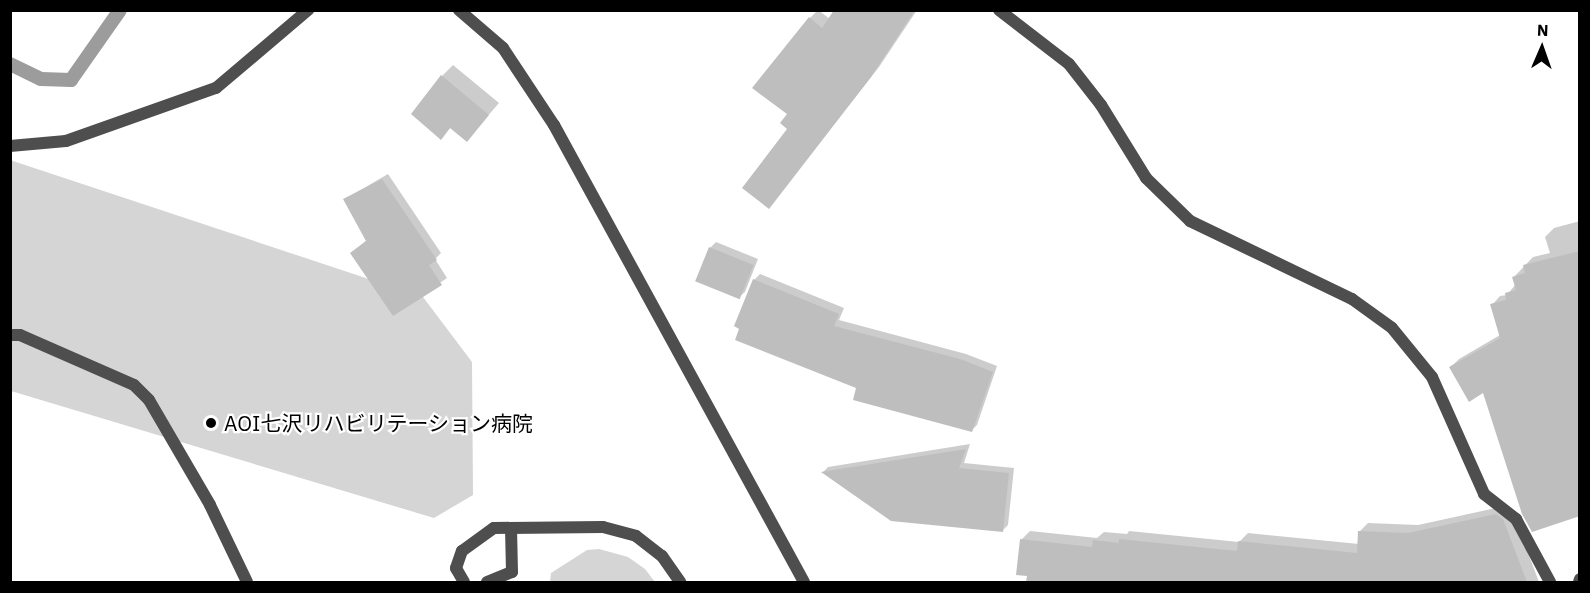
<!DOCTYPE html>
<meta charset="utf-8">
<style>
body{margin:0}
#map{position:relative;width:1590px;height:593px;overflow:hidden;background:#fff;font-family:"IBM Plex Sans","Noto Sans JP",sans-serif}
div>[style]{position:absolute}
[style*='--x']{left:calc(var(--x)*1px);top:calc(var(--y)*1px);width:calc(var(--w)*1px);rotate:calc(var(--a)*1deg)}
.green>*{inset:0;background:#d5d5d5}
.shadow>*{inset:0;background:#0003}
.stream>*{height:14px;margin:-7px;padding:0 7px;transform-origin:7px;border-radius:7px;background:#9c9c9c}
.building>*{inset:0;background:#bebebe;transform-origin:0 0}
.service>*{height:12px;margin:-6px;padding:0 6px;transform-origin:6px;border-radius:6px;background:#4e4e4e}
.minor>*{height:12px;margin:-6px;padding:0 6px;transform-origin:6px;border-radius:6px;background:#4e4e4e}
.tertiary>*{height:12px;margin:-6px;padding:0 6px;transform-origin:6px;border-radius:6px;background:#4e4e4e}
.dots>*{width:16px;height:16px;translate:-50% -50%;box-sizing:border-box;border:3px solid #fff;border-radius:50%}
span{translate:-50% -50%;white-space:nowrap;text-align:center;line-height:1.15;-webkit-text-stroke:4.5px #fff;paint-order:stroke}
.poi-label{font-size:21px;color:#000}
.left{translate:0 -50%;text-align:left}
.frame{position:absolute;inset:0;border:12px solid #000;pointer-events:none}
.north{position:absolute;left:1512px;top:18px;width:60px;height:60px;-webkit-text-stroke:4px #fff;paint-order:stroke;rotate:2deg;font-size:16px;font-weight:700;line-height:24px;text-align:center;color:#000}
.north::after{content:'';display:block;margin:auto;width:21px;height:27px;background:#000;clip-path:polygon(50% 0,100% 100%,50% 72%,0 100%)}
</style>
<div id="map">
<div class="green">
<div style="clip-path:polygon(10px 160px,423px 297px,472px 362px,473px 495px,434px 518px,11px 391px)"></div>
<div style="clip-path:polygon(599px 549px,628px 557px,645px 569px,655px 582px,550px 582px,551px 573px,587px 550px)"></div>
</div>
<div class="shadow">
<div style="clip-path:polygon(818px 10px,830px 19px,836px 10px,917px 10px,879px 67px,769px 207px,790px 128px,789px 114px,810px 18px)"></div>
<div style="clip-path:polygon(453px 65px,499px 103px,467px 140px,451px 127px,441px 138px,442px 76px)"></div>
<div style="clip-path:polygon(388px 174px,441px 253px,435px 259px,447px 278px,394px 314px,352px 253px,367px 240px,345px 199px)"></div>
<div style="clip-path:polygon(1580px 221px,1580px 515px,1484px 391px,1451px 367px,1459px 359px,1500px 335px,1492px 305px,1500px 296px,1507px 295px,1515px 285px,1514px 277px,1533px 257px,1550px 253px,1545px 237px,1554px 228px)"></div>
<div style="clip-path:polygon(716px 242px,758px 259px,745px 292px,739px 297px,710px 248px)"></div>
<div style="clip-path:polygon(760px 274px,844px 308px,839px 320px,966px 354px,997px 366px,977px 425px,971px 431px,858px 387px,735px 326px,754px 280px)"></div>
<div style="clip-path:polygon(970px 444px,964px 463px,1014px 468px,1008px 525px,1003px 530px,823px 472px,828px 467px)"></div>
<div style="clip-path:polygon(1505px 506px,1512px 511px,1539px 582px,1097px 582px,1017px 573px,1021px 540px,1030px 531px,1097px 538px,1104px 532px,1127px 534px,1129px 531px,1239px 542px,1248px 533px,1359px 544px,1359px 532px,1368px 523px,1418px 525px)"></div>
</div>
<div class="stream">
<div style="--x:10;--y:64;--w:34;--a:26"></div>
<div style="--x:41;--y:79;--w:30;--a:2"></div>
<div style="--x:71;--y:80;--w:85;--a:-55"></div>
</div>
<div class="building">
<div style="clip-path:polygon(834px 10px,915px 10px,871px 77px,769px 209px,742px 188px,787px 129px,780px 123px,787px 114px,752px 88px,809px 17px,822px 28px)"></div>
<div style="clip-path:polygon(441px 75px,489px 115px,467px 142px,450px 128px,441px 140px,411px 114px)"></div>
<div style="clip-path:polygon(382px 179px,437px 260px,429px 265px,442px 285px,393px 316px,350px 253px,366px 241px,343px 199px)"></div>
<div style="left:709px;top:247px;width:48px;height:37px;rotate:22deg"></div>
<div style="clip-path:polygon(1580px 251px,1580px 516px,1532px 532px,1522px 514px,1483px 393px,1469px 402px,1449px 367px,1500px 338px,1490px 304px,1506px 300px,1505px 293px,1516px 290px,1512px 277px,1525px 273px,1523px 265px)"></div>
<div style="clip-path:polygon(753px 279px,839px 314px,834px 326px,960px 359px,993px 372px,972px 432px,853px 400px,856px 388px,735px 340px,739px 329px,734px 326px)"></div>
<div style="clip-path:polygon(966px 449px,959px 468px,1009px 473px,1003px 532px,891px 521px,821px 472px)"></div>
<div style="clip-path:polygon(1496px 514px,1503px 519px,1527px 582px,1026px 582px,1027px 576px,1016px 575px,1020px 539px,1092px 547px,1093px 540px,1119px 543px,1119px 539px,1237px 551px,1238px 541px,1357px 553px,1358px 531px,1408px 533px)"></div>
</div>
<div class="service">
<div style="--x:10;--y:335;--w:10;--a:0"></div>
<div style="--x:20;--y:335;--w:124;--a:23.7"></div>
<div style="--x:134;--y:385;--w:21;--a:45"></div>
<div style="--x:149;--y:400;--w:121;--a:59.8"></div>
<div style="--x:210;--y:505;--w:85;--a:64.3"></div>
<div style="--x:464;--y:582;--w:16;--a:-120"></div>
<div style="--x:456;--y:568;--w:18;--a:-71"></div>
<div style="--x:462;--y:551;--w:39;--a:-36"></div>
<div style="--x:494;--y:528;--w:109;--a:-0.5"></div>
<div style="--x:603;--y:527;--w:34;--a:15"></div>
<div style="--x:636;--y:536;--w:33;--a:38"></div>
<div style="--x:662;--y:556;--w:32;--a:55"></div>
<div style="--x:487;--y:582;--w:27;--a:-22"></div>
<div style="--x:512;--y:572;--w:44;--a:-91.3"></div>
<div style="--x:1579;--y:582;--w:3;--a:-72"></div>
</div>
<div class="minor">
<div style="--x:999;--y:10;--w:88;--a:37.6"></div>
<div style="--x:1069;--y:64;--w:52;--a:52"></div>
<div style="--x:1101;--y:105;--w:86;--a:58.3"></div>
<div style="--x:1146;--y:178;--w:62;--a:44.3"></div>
<div style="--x:1190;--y:221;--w:180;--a:25.7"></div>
<div style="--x:1352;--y:299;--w:49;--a:35.9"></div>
<div style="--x:1392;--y:328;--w:63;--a:50.8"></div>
<div style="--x:1432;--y:377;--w:128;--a:66"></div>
<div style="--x:1484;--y:494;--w:41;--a:38"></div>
<div style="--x:1516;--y:519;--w:72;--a:61.6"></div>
</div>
<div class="tertiary">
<div style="--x:459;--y:10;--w:58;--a:40.8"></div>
<div style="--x:503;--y:48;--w:92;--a:56.5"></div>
<div style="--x:554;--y:125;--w:521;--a:61.32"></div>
<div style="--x:10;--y:146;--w:56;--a:-5.1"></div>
<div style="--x:66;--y:141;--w:159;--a:-19.5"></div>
<div style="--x:216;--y:88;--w:121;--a:-40.3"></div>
</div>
<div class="dots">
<div style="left:211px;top:423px;background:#000"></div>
</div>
<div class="poi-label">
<span class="left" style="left:224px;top:423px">AOI七沢リハビリテーション病院</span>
</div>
<div class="frame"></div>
<div class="north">N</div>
</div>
